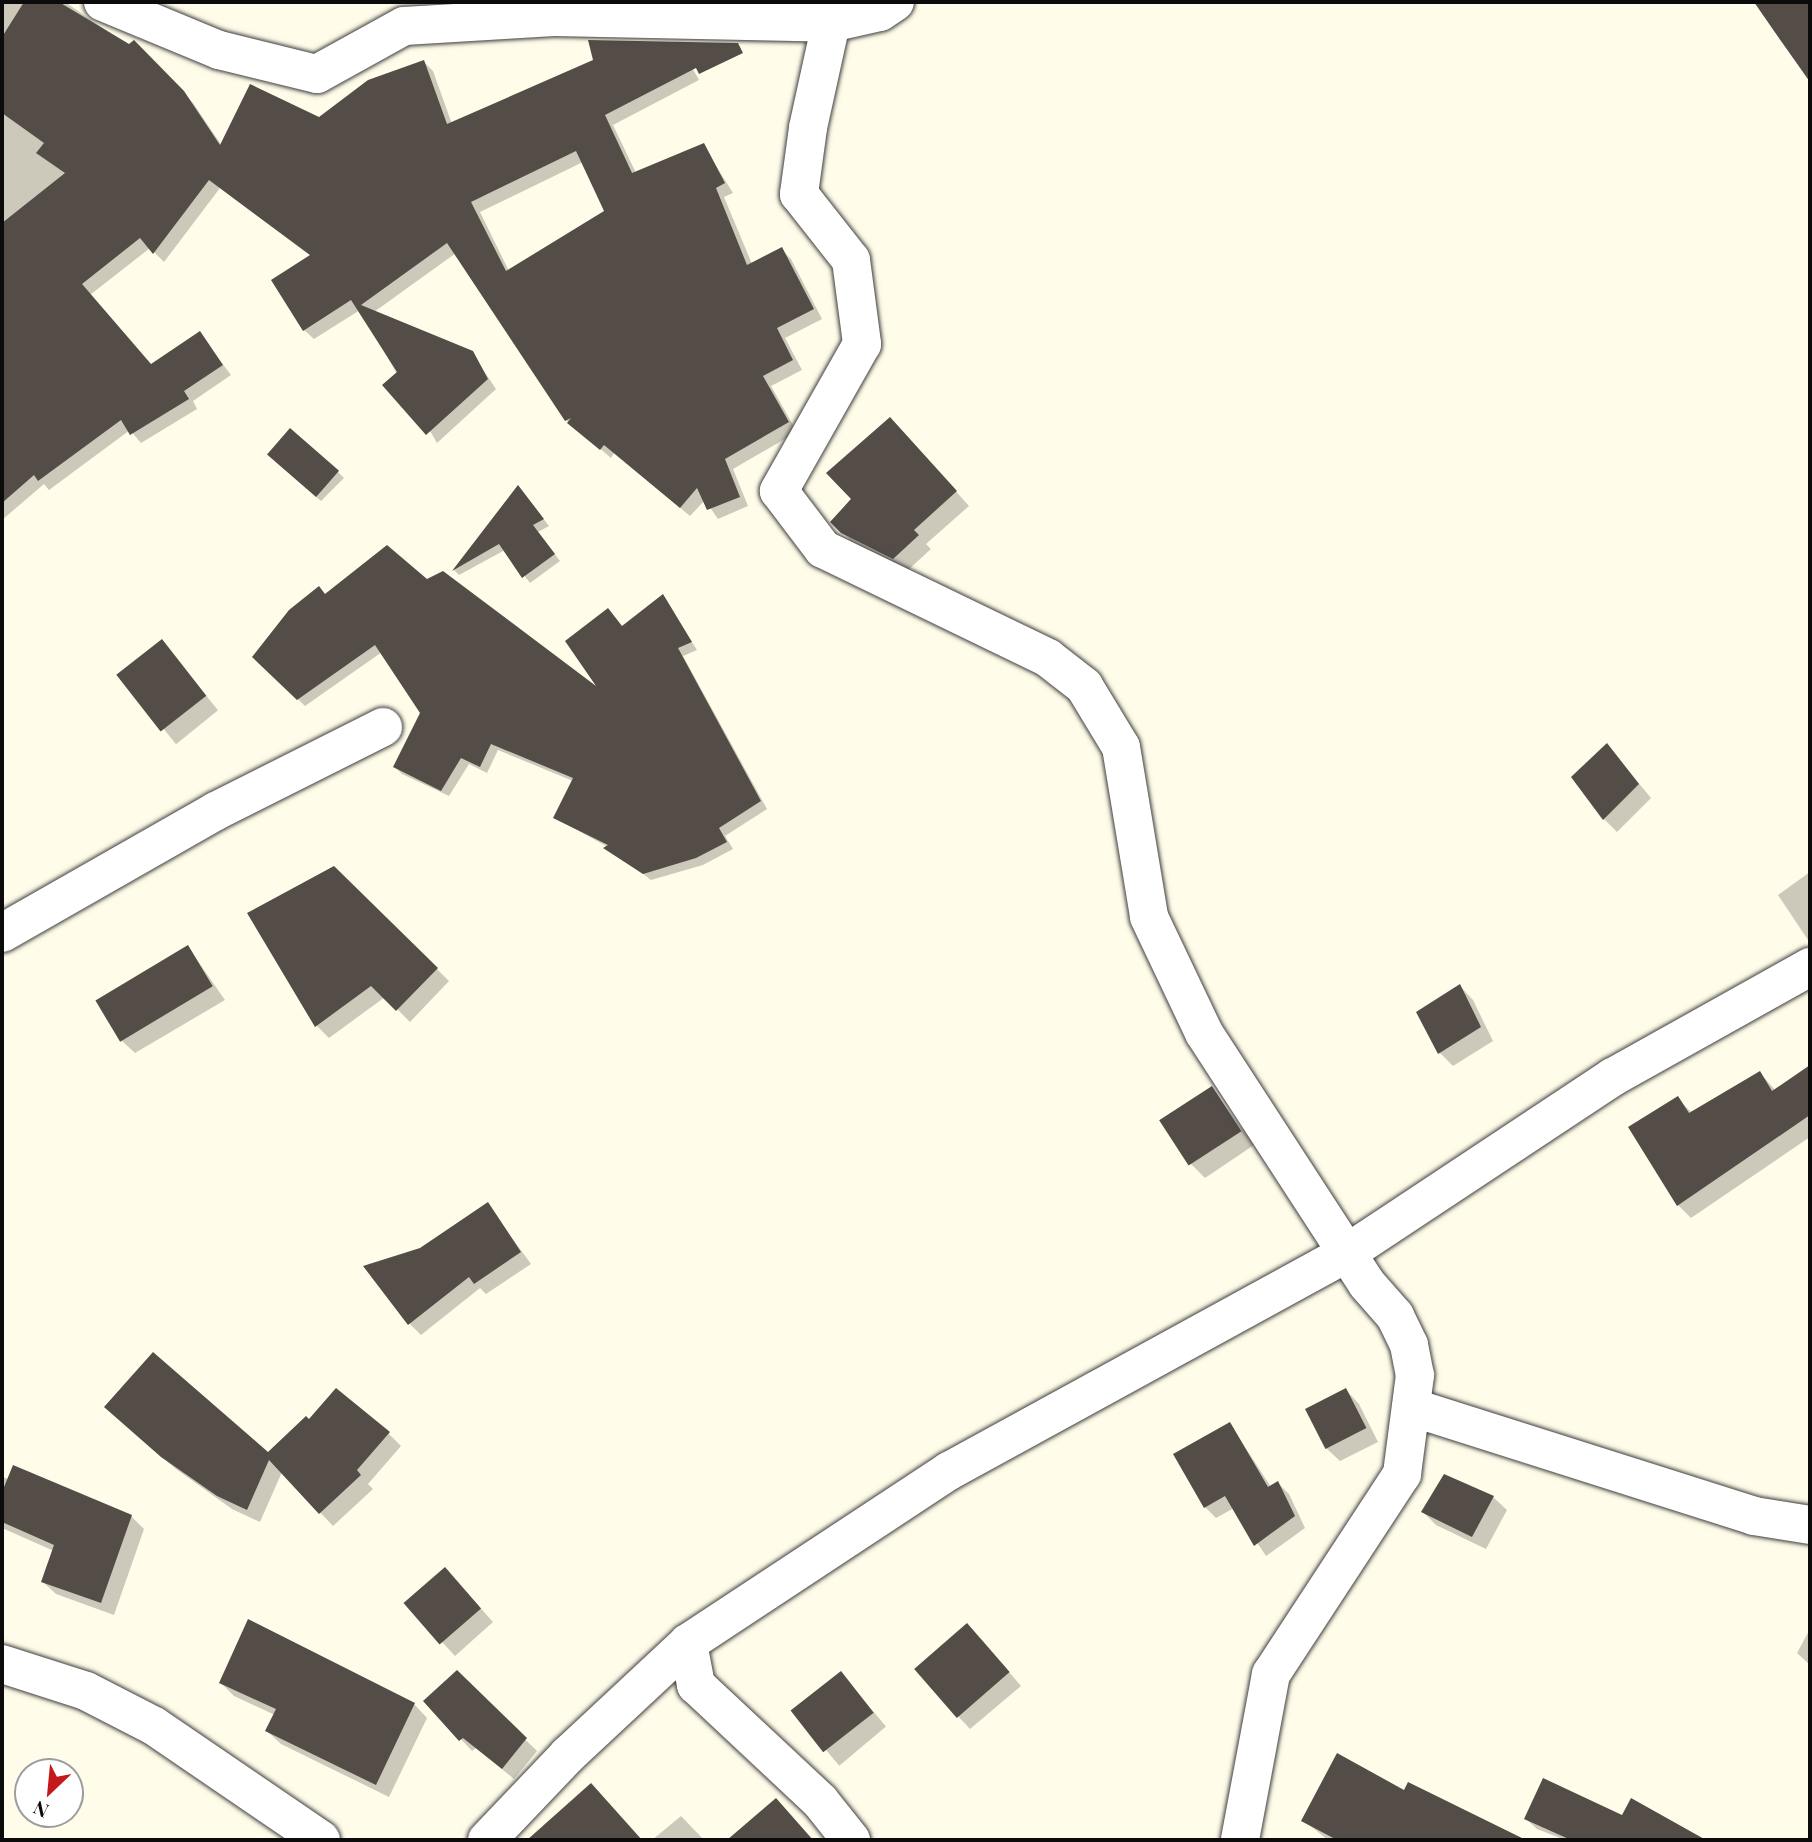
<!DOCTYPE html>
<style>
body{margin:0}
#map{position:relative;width:1812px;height:1842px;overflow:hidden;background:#fffce9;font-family:"Playfair Display",serif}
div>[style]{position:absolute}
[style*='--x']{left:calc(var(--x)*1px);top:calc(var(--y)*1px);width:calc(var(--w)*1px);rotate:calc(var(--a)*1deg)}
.shadow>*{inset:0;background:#0003;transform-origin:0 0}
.building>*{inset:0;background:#544c47;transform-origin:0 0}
.roads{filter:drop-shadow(0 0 2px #3e3e3e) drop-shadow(0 0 2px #3e3e3e)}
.minor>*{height:38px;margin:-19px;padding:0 19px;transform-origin:19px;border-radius:19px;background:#fff}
span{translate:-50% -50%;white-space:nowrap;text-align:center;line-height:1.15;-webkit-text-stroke:7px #fff;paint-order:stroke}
.frame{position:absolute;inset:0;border:4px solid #0b0b0b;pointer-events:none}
.north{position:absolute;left:14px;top:1758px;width:70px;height:70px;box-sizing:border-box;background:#fff;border:2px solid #9d9d9d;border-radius:50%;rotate:206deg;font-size:19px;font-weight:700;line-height:28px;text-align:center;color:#0b0b0b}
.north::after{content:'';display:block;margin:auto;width:24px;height:32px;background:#c4191a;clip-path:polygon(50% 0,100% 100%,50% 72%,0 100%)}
</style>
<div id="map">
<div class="shadow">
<div style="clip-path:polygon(evenodd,2px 2px,55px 2px,63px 6px,60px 2px,65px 2px,129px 46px,134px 42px,193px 103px,222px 146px,319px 119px,424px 62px,433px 71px,452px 124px,684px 53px,699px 80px,613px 125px,636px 173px,703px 145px,733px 193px,724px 197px,752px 264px,781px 249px,791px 259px,822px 319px,785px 338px,802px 370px,771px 386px,797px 432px,733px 469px,748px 506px,718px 519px,705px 500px,690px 516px,614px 453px,611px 458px,566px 420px,456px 253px,374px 312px,472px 353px,496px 389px,437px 443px,360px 310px,314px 339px,304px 330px,311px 256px,220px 188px,164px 262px,150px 248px,90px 295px,151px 366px,199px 333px,231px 375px,193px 401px,197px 409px,141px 443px,130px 430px,49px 490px,44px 484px,2px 520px,2px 2px,583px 162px,607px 212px,509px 271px,480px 212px,583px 162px)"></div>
<div style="clip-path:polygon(1756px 2px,1810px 2px,1810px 75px,1798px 63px)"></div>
<div style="clip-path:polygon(904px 433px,969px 506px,926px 544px,931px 549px,907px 571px,856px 546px,832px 522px)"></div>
<div style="clip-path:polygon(275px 461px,338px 472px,344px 478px,321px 501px)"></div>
<div style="clip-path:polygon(524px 494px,549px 526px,538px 532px,560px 561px,530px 583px,505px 550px,459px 575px,454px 570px)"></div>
<div style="clip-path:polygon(427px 581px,602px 692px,623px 627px,663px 596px,697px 650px,683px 656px,767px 809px,725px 836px,733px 849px,703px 865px,651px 880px,608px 847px,555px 818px,573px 781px,498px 750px,487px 773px,469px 764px,449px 796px,402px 774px,395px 767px,422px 713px,382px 652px,305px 706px,255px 657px,326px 596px)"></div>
<div style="left:162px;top:641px;width:89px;height:54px;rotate:51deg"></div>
<div style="clip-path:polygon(1607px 745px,1651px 798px,1617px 832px,1604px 819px)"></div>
<div style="clip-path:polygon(334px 868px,449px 981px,410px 1022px,385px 997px,329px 1038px,317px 1026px,249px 914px)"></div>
<div style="clip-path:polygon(1810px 872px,1810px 943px,1778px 895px)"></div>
<div style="clip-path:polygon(188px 947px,225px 1000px,135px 1053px,121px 1040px)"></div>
<div style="clip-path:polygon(1460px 986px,1473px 1000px,1493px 1041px,1453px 1066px,1439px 1052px)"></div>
<div style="clip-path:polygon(1810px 1067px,1810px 1137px,1691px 1218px,1678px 1205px,1678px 1099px,1691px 1112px,1760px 1073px,1776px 1091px)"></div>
<div style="clip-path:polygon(1212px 1088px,1254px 1145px,1205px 1178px,1191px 1164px)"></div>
<div style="clip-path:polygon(488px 1205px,531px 1264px,486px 1294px,480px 1288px,421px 1335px,410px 1324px,420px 1250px)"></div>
<div style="clip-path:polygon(1346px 1390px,1359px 1404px,1378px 1442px,1340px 1461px,1326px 1448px)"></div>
<div style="clip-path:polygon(120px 1420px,268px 1454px,388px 1433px,401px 1446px,368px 1484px,373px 1489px,333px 1526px,282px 1472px,260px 1522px,232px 1509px,176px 1469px)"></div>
<div style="clip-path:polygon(1230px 1424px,1271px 1487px,1278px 1483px,1289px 1494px,1305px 1528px,1266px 1556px,1234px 1508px,1216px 1518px,1205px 1507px)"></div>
<div style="clip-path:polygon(2px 1477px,131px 1516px,144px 1529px,114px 1615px,56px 1594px,43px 1582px,54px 1551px,2px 1528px)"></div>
<div style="clip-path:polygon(1493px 1497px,1507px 1510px,1486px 1549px,1436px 1525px,1423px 1512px)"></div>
<div style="clip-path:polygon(458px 1583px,493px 1622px,455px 1656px,406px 1603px)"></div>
<div style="clip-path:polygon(1810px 1629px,1810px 1665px,1797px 1653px)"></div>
<div style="clip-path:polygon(981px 1639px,1021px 1686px,970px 1729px,957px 1715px)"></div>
<div style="clip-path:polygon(457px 1673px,537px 1751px,514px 1779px,476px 1748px,472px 1751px,425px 1701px)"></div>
<div style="left:841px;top:1673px;width:70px;height:61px;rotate:50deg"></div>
<div style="clip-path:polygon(221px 1683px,414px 1704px,427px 1718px,389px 1797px,281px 1744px,267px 1731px,275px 1715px,234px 1696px)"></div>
<div style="clip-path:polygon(591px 1785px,641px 1840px,530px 1840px)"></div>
<div style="clip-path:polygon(681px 1816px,704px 1840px,652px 1840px)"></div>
<div style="clip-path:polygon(1622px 1817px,1674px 1829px,1668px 1840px,1565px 1840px,1537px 1829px,1526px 1819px)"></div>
<div style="clip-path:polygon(1303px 1820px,1513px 1836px,1517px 1840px,1328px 1840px)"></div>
</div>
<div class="building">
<div style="clip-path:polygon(evenodd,24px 2px,59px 2px,129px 44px,134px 40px,184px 91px,220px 145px,250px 84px,319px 117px,368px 80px,424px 60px,447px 124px,593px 60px,588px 40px,738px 43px,743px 53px,699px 74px,696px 68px,605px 115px,632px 173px,704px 143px,725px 183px,716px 188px,747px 265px,782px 247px,814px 309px,777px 328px,793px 360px,763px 376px,789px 422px,725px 459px,740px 497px,707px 510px,697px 488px,680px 508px,604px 445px,600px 450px,567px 423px,571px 418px,565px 421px,447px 243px,361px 305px,473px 351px,488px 379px,426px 435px,382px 385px,397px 372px,351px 300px,303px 331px,271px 280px,310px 255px,209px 180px,153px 254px,140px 238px,82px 284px,151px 364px,200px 331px,223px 365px,184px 391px,189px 399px,130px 435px,121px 420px,38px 481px,34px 475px,2px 503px,2px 223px,65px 173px,36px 153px,44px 143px,2px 113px,2px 37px,24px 2px,576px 151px,604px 211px,506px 271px,471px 202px,576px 151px)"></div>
<div style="clip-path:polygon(1754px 2px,1810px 2px,1810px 82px,1774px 31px)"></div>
<div style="clip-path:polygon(890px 417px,957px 491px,914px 530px,919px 535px,893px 559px,841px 533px,830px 522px,851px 499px,826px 473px)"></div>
<div style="left:290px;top:428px;width:65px;height:35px;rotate:41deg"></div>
<div style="clip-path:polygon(518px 485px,544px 519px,533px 525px,555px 554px,522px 578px,499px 544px,452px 571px)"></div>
<div style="clip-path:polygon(387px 545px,427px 579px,443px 571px,596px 686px,565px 641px,608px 608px,622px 626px,663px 594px,692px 642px,678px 648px,761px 801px,719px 828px,727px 842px,696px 858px,643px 874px,603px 848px,608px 845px,553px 818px,573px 778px,491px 744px,480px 767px,461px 758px,441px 791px,393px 767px,420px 713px,375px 645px,297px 700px,252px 657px,289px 610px,319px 586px,325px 594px)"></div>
<div style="left:162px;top:639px;width:72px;height:58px;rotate:52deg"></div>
<div style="clip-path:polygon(1607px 743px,1639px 784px,1603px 820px,1571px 777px)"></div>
<div style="clip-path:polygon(334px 866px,438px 968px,396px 1011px,371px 986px,315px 1027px,247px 913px)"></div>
<div style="left:188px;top:945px;width:48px;height:108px;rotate:59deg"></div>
<div style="clip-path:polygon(1460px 984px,1481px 1027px,1438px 1054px,1416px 1012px)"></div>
<div style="clip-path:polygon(1810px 1065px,1810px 1115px,1677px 1206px,1628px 1127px,1678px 1096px,1689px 1113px,1760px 1071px,1772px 1091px)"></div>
<div style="left:1212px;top:1086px;width:54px;height:63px;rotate:57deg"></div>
<div style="clip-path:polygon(488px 1202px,521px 1252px,474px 1284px,469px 1277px,408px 1325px,363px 1266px,420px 1248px)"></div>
<div style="clip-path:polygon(153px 1352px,268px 1452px,306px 1416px,309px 1419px,336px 1388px,390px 1432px,357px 1470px,361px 1475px,319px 1514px,269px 1460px,247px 1510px,217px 1496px,161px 1457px,104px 1407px)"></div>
<div style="left:1346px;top:1388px;width:45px;height:46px;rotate:63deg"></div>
<div style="clip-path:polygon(1230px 1422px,1268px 1487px,1278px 1481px,1295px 1516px,1254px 1546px,1225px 1496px,1204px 1508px,1173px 1454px)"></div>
<div style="clip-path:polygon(13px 1465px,132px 1515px,101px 1603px,41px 1582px,54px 1545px,2px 1522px,2px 1492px)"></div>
<div style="clip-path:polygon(1444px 1474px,1494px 1496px,1472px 1537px,1421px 1512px)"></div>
<div style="left:445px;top:1567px;width:55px;height:55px;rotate:49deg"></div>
<div style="clip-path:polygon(248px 1619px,415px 1703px,376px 1785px,265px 1731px,276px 1709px,219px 1683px)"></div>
<div style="left:967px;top:1623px;width:65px;height:70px;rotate:49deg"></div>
<div style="clip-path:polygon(457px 1670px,527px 1738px,502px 1769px,463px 1738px,459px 1741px,423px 1701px)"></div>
<div style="left:841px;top:1671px;width:53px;height:64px;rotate:52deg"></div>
<div style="clip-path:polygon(1337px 1753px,1404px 1790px,1408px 1782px,1526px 1840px,1337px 1840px,1301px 1821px)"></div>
<div style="clip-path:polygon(1543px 1778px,1622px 1815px,1631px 1798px,1706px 1840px,1571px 1840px,1524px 1819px)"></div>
<div style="clip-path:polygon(591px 1783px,642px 1840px,527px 1840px)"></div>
<div style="clip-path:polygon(776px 1798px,813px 1840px,727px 1840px)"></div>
</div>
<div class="roads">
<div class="minor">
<div style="--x:103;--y:2;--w:126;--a:22.5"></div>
<div style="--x:219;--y:50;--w:101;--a:13.8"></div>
<div style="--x:317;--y:74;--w:99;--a:-28.9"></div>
<div style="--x:404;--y:26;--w:150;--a:-3.4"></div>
<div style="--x:554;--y:17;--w:277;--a:1.2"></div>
<div style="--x:831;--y:23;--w:50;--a:-12.7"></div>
<div style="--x:880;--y:12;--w:18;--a:-34"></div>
<div style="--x:831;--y:23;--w:107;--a:102.4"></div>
<div style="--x:808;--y:128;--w:67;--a:97.8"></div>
<div style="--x:799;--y:194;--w:84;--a:51.8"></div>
<div style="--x:851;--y:260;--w:85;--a:82.5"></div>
<div style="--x:862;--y:344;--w:169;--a:119.5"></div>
<div style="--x:779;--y:491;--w:73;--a:52.8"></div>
<div style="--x:823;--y:549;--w:250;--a:25.8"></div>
<div style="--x:1048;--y:658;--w:46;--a:37.9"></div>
<div style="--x:1084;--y:686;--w:71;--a:58.8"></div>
<div style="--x:1121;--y:747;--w:172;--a:80.6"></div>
<div style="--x:1149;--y:917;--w:128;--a:64.6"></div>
<div style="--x:1204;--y:1033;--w:299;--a:57"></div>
<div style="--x:1367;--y:1284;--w:43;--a:48.8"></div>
<div style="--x:1395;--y:1316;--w:32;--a:64"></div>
<div style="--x:1409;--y:1345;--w:31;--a:79"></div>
<div style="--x:1415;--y:1375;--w:100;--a:97.5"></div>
<div style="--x:1402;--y:1474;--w:239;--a:123.2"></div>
<div style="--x:1271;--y:1674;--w:169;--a:100.6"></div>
<div style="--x:2;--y:933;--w:246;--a:-29.7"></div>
<div style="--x:216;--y:811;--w:187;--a:-26.7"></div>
<div style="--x:1411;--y:1407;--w:360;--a:17.6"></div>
<div style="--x:1754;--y:1516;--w:57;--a:9.1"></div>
<div style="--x:688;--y:1643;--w:43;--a:79.2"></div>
<div style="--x:696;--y:1685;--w:170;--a:43.1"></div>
<div style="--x:820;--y:1801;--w:50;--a:51.5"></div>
<div style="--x:2;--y:1664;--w:88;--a:17.8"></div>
<div style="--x:86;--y:1691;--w:76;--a:27.2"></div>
<div style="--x:154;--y:1726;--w:202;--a:34.3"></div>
<div style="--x:487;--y:1840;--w:117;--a:-46.4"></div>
<div style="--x:568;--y:1755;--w:164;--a:-43"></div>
<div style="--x:688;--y:1643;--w:313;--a:-33.4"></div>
<div style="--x:949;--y:1471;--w:454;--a:-28.7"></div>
<div style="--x:1347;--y:1253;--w:319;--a:-33.5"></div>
<div style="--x:1613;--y:1077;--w:226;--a:-29.2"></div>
</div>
</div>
<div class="frame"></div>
<div class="north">N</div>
</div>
